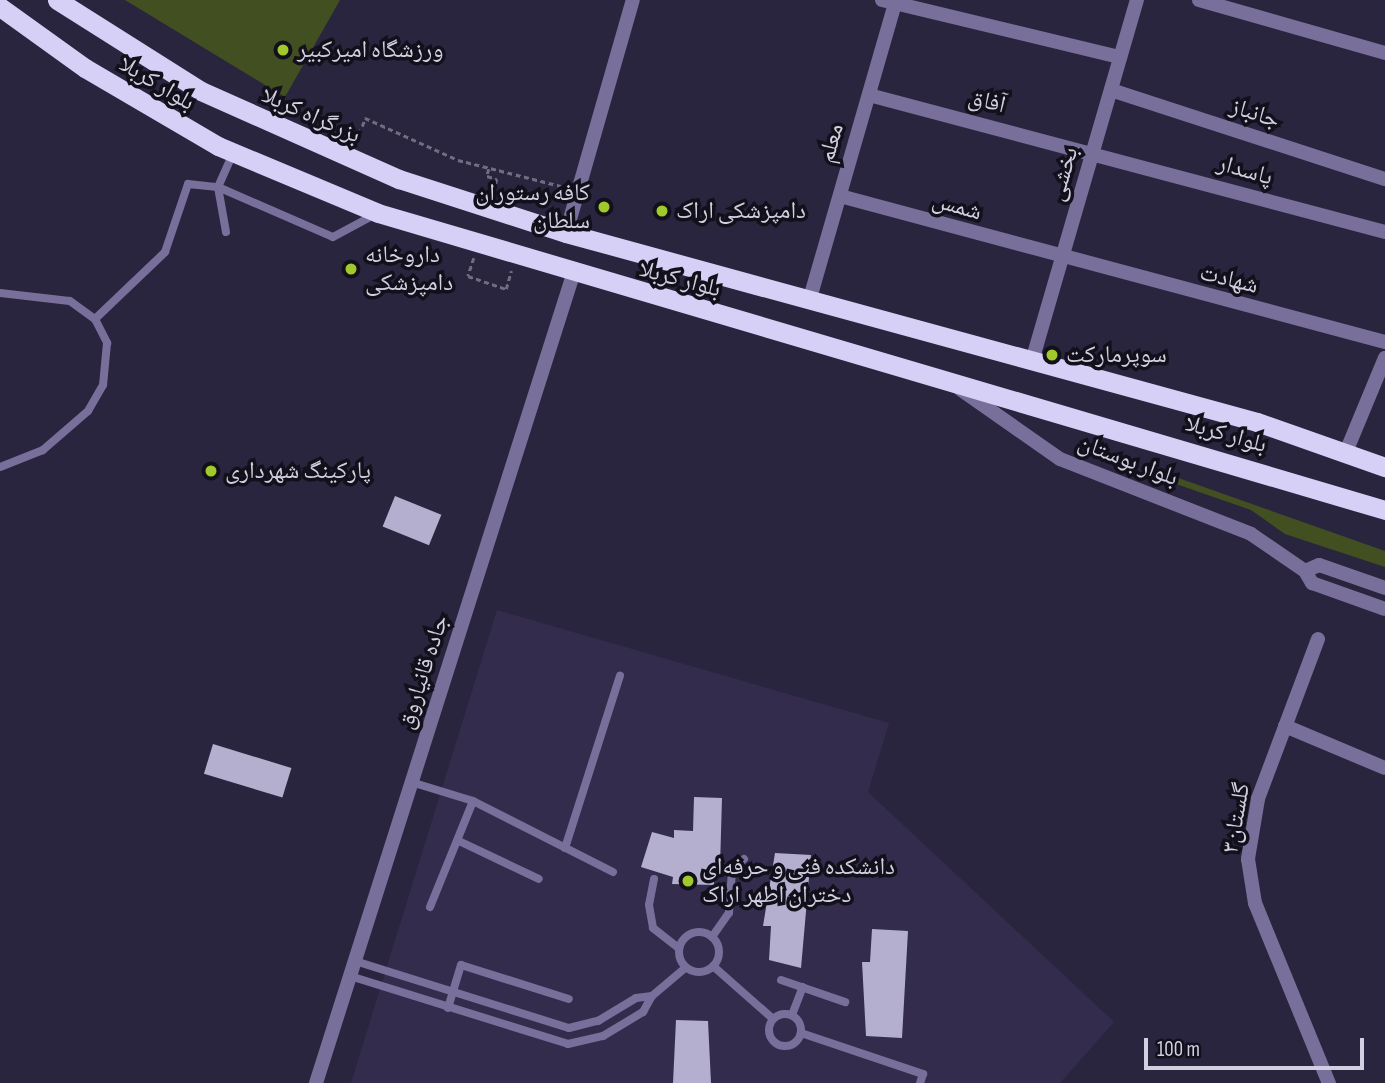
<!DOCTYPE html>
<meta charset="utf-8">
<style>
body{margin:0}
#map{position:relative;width:1385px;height:1083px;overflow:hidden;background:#2a253e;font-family:"Sofia Sans Condensed","Noto Naskh Arabic",sans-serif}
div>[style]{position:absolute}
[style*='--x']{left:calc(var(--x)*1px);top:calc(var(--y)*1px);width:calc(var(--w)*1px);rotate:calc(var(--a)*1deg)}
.built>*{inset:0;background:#332c4c}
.green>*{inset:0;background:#425021}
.building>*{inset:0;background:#b4afcf;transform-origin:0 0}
.path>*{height:2.5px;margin-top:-1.25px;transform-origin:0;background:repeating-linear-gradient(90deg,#706c82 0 5px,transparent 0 8.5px)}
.service>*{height:8px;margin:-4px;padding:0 4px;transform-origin:4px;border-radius:4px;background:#78709b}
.service>.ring{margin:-4px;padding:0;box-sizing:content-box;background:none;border:8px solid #78709b;border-radius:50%}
.minor>*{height:14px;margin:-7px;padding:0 7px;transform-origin:7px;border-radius:7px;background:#78709b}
.tertiary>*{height:14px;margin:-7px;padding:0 7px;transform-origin:7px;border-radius:7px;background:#78709b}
.trunk>*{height:19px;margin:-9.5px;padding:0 9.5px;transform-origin:9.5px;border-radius:9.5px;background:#d6d0f6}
.dots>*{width:19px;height:19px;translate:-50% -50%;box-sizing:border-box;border:4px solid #12101b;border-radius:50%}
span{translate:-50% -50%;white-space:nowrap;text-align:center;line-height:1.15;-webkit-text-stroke:7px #12101b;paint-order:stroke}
.poi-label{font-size:24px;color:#d2cfe0}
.left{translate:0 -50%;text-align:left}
.right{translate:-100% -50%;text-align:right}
.street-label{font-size:24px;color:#d2cfe0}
.scale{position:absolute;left:1144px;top:1038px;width:220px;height:32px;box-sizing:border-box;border:4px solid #d2cfe0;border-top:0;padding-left:9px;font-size:21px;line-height:24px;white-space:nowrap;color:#d2cfe0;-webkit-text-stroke:5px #12101b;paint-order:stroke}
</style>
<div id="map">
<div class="built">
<div style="clip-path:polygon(497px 610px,889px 723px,868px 792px,1114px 1022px,1060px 1083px,351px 1083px)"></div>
</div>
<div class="green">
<div style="clip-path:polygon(125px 0,340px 0,285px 97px)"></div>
<div style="clip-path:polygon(1150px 468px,1385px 551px,1385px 567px,1285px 534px,1251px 510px,1156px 477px)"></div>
</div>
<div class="building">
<div style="left:395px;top:496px;width:50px;height:33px;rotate:22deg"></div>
<div style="left:213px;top:744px;width:82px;height:31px;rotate:17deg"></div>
<div style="clip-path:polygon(694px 797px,722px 798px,720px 867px,714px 867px,714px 885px,672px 884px,673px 877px,641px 867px,652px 832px,674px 838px,674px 830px,693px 831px)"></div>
<div style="clip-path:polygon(775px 853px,811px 855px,801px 968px,769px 960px,771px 926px,763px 926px)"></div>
<div style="clip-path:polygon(872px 929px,908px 931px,902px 1038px,866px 1036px,862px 962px,870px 962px)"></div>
<div style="clip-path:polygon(676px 1020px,708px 1021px,711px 1083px,673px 1083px)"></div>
</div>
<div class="path">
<div style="--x:356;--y:142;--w:26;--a:-69"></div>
<div style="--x:365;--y:118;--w:102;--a:24.3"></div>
<div style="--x:458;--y:160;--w:110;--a:14.2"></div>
<div style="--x:489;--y:169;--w:7;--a:106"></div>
<div style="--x:487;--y:176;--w:10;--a:17"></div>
<div style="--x:497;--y:179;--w:12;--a:104"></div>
<div style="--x:474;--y:258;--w:19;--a:108"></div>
<div style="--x:468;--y:276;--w:40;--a:18.9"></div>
<div style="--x:506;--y:289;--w:19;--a:-74"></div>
</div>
<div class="service">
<div style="--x:226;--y:232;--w:46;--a:-100.1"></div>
<div style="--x:218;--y:187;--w:36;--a:-66"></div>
<div style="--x:0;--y:293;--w:70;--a:6.5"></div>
<div style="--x:70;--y:301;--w:31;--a:36"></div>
<div style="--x:95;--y:319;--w:27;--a:63"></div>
<div style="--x:107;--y:343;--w:42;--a:95.4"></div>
<div style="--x:103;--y:385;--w:30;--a:120"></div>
<div style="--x:88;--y:411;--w:60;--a:139.1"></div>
<div style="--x:43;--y:450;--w:46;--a:158.4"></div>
<div style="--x:95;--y:319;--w:97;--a:-43.7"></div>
<div style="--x:165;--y:252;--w:72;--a:-71.3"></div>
<div style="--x:188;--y:184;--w:30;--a:6"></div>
<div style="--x:218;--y:187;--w:125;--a:23.5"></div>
<div style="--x:333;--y:237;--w:47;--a:-28.2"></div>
<div style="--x:411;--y:782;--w:65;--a:17"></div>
<div style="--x:473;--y:801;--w:157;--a:26.9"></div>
<div style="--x:461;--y:842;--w:86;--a:25.4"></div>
<div style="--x:565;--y:848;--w:181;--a:-72.3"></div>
<div style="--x:654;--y:879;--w:26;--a:101"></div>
<div style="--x:649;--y:905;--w:23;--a:80"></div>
<div style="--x:653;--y:928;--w:33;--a:38"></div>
<div style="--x:430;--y:907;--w:114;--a:-67.9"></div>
<div class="ring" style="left:679px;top:932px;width:32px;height:32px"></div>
<div style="--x:712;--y:937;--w:29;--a:-55"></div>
<div style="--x:729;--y:913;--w:42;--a:-85.9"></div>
<div style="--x:732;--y:871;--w:17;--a:-45"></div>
<div style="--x:355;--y:961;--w:224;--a:17.4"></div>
<div style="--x:569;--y:1028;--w:30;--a:-14"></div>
<div style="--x:598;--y:1021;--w:44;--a:-31.2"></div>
<div style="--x:636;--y:998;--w:16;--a:-7"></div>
<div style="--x:713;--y:966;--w:79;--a:41.4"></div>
<div style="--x:350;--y:976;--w:228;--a:17.3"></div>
<div style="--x:568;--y:1044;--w:36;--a:-13"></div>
<div style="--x:603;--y:1036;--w:47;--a:-31"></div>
<div style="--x:643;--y:1012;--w:18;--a:-61"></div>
<div style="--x:652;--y:996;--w:43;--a:-40.3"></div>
<div style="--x:781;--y:980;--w:68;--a:19"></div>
<div style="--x:448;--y:1008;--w:45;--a:-73.2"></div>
<div style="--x:461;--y:965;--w:113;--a:17.5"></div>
<div class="ring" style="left:769px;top:1014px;width:24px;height:24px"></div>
<div style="--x:792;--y:1015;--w:30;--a:-69"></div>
<div style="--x:801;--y:1033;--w:129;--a:18.6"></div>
<div style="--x:923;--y:1074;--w:9;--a:108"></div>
</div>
<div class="minor">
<div style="--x:882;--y:0;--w:245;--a:13.5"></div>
<div style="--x:1199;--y:0;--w:193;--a:15.9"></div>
<div style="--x:1111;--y:90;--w:288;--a:18"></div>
<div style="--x:869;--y:95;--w:534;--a:14.87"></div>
<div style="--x:840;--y:196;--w:564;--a:15"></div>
<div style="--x:566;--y:233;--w:242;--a:-74"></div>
<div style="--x:1318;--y:639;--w:171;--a:110.6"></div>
<div style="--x:1258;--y:799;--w:61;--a:99.5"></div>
<div style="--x:1248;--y:859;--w:45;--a:81"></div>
<div style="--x:1255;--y:903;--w:195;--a:67.7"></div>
<div style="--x:1285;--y:726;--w:108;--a:22.8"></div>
</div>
<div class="tertiary">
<div style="--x:810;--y:298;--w:310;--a:-73.9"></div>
<div style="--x:1032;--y:361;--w:376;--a:-73.8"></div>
<div style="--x:960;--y:389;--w:122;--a:35"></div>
<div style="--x:1060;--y:459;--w:205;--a:21.4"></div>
<div style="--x:1251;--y:534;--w:65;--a:34.4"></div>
<div style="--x:1346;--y:452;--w:102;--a:-67.5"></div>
<div style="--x:1385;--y:588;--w:70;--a:-160.8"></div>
<div style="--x:1319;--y:565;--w:15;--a:157"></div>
<div style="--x:1305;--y:571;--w:14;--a:60"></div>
<div style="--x:1312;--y:583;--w:77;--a:19.6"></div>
<div style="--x:316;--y:1083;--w:848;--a:-72.36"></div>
</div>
<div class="trunk">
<div style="--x:57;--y:0;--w:170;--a:32.3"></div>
<div style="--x:201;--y:91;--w:217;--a:24"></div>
<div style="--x:399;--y:179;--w:176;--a:17.9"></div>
<div style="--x:566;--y:233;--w:716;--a:15.3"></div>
<div style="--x:1257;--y:422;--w:136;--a:19.4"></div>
<div style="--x:0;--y:7;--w:105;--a:35.7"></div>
<div style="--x:85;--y:68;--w:154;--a:30.4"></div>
<div style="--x:218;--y:146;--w:173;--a:22.7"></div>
<div style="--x:378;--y:213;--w:1050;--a:16.43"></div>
</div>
<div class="dots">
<div style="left:283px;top:50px;background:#a0c92c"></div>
<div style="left:604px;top:207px;background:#a0c92c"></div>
<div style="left:662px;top:211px;background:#a0c92c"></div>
<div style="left:351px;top:269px;background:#a0c92c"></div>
<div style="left:1052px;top:355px;background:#a0c92c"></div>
<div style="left:211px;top:471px;background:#a0c92c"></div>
<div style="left:688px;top:881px;background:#a0c92c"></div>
</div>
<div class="poi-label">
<span class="left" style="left:297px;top:50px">ورزشگاه امیرکبیر</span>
<span class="right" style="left:590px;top:207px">کافه رستوران<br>سلطان</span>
<span class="left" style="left:676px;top:211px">دامپزشکی اراک</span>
<span class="left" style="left:365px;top:269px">داروخانه<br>دامپزشکی</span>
<span class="left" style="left:1066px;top:355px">سوپرمارکت</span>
<span class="left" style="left:225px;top:471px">پارکینگ شهرداری</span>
<span class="left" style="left:702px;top:881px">دانشکده فنی و حرفه‌ای<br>دختران اطهر اراک</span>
</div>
<div class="street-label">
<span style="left:157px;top:83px;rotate:31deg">بلوار کربلا</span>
<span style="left:987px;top:101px;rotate:14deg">آفاق</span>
<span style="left:1255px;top:113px;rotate:18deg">جانباز</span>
<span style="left:311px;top:115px;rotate:24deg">بزرگراه کربلا</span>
<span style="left:831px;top:143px;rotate:-74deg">معلم</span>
<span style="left:1245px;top:170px;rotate:16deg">پاسدار</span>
<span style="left:1063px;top:174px;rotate:-74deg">بخشی</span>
<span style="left:957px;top:206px;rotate:16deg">شمس</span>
<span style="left:680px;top:279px;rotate:15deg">بلوار کربلا</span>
<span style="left:1229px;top:279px;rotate:14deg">شهادت</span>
<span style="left:1226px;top:434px;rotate:16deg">بلوار کربلا</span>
<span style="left:1128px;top:460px;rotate:21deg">بلوار بوستان</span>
<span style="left:423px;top:672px;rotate:-72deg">جاده قانیاروق</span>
<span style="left:1236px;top:818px;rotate:-80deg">گلستان۳</span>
</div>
<div class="scale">100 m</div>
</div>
